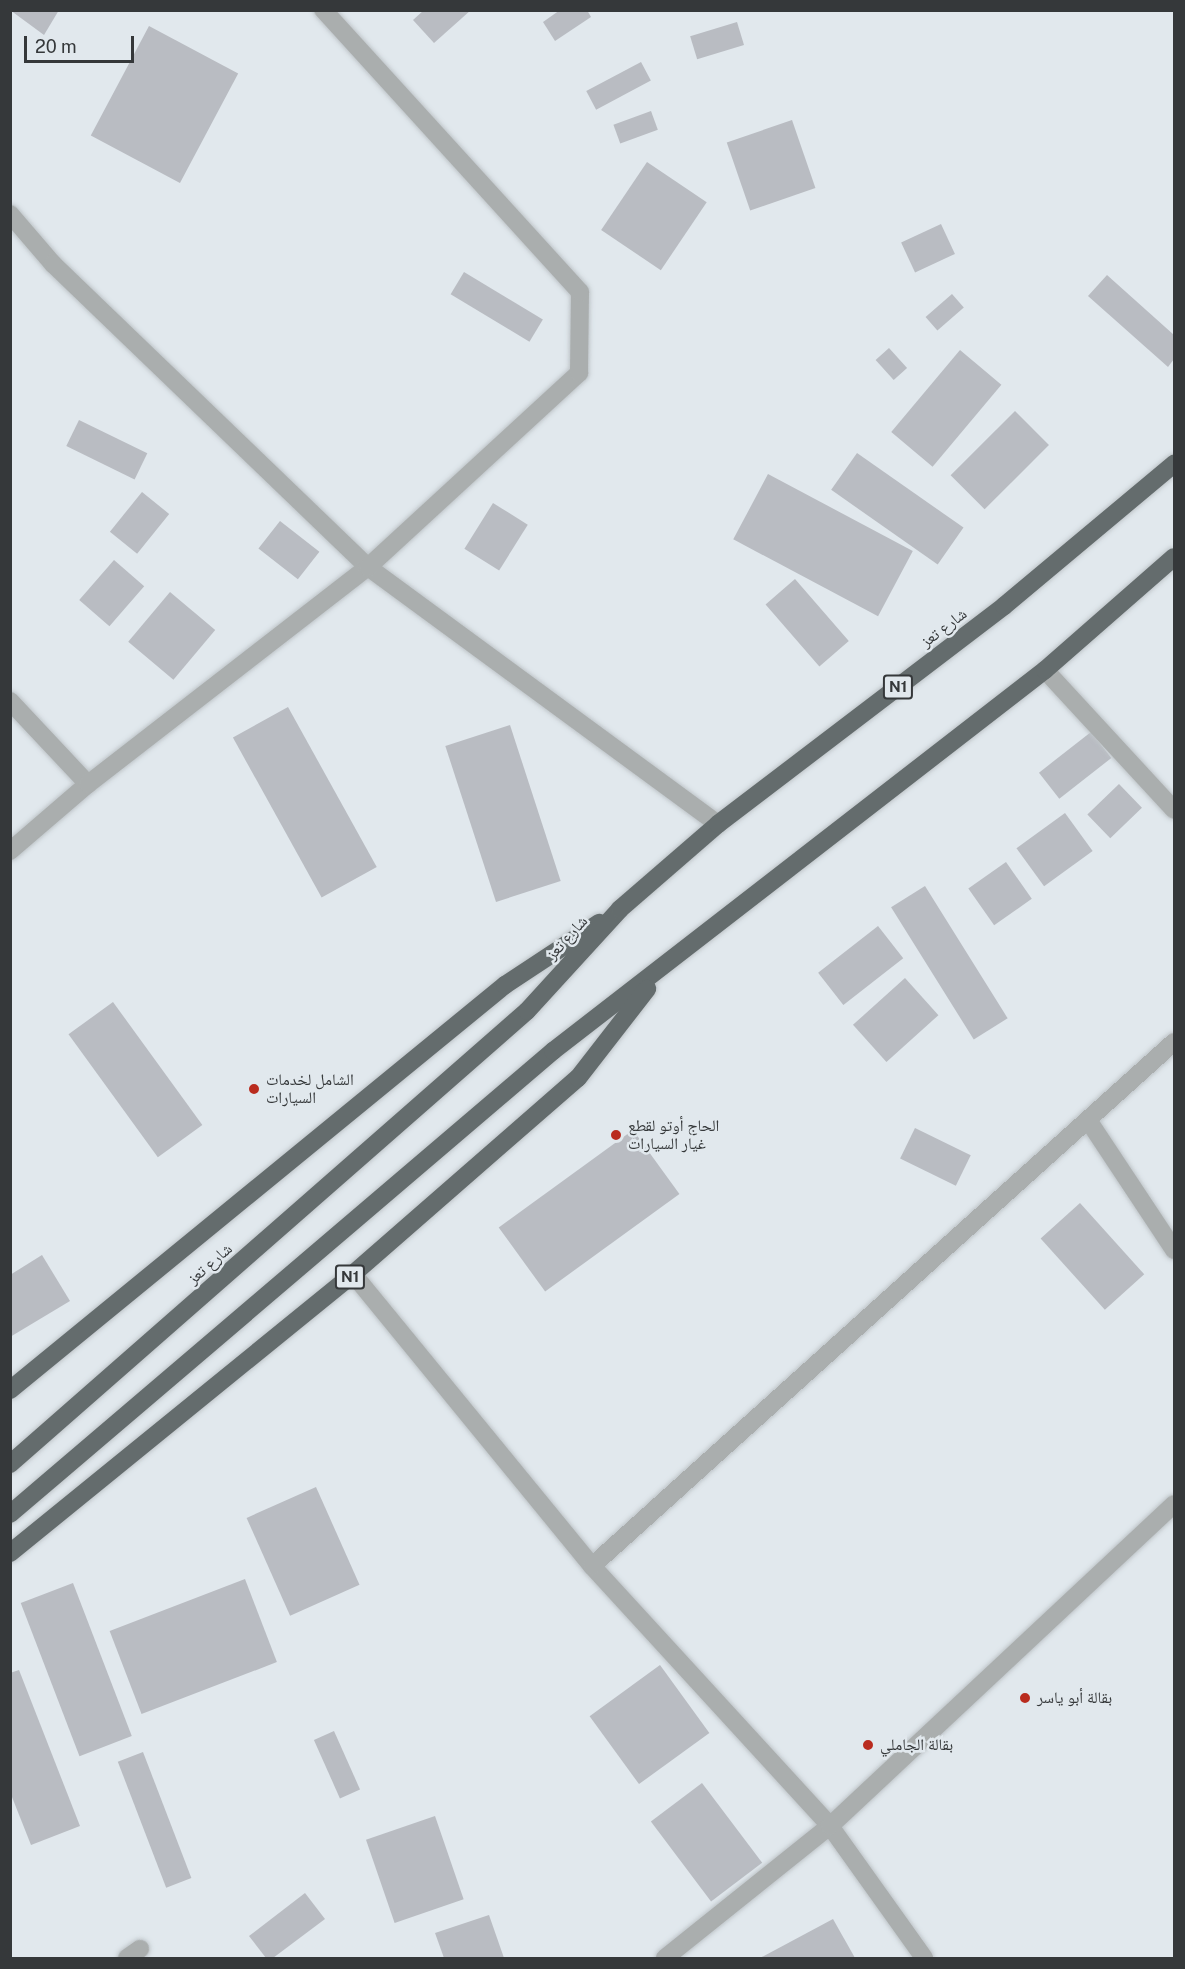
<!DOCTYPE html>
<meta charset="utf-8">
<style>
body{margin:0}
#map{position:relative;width:1185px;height:1969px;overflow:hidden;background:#e1e8ed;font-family:"Public Sans","Noto Naskh Arabic",sans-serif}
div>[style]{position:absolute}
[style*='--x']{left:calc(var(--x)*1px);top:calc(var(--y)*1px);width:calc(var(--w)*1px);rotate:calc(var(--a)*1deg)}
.building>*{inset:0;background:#b9bcc2;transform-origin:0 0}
.roads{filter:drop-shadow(0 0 2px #bfc5c9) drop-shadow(0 0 2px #bfc5c9)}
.street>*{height:18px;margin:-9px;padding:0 9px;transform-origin:9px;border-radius:9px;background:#aaaeae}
.highway>*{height:18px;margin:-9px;padding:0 9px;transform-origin:9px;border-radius:9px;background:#646c6d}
.dots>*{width:16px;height:16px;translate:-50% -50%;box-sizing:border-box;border:3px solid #e1e8ed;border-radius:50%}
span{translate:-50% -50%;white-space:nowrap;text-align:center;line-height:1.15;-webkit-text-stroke:5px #e1e8ed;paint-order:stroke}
.shield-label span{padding:2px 4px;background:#e1e8ed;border:2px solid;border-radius:4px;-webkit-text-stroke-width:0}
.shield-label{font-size:15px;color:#35383a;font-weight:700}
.street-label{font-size:16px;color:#35383a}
.poi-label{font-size:16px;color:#35383a}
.left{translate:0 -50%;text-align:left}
.frame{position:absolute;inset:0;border:12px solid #35383a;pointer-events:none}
.scale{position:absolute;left:24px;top:36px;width:110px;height:27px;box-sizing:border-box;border:3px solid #35383a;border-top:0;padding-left:8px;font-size:18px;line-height:21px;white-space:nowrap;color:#35383a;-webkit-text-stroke:4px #e1e8ed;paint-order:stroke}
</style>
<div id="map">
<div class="building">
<div style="clip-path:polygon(10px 10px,59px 10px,44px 35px)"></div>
<div style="clip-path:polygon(424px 10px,471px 10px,434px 43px,413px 20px)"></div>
<div style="clip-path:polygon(560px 10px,587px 10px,591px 17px,555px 41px,543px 22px)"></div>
<div style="left:737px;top:22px;width:24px;height:49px;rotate:73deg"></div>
<div style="left:149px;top:26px;width:101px;height:124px;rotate:28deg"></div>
<div style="left:641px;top:62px;width:21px;height:62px;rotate:62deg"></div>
<div style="left:651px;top:111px;width:20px;height:40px;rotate:70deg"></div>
<div style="left:792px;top:120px;width:72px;height:69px;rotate:71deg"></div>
<div style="left:647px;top:162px;width:72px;height:82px;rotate:34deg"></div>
<div style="left:941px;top:224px;width:33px;height:44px;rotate:65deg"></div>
<div style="left:464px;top:272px;width:92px;height:26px;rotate:31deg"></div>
<div style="clip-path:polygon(1107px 275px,1174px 335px,1174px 359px,1168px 367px,1088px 296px)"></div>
<div style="left:952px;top:294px;width:18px;height:35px;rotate:49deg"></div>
<div style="left:889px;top:348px;width:27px;height:18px;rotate:48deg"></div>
<div style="left:960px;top:350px;width:54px;height:107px;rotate:40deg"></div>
<div style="left:1015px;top:411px;width:48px;height:91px;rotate:45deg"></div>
<div style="left:79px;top:420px;width:76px;height:29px;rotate:26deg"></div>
<div style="left:857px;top:453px;width:130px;height:45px;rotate:35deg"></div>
<div style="left:768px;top:474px;width:164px;height:74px;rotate:28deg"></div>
<div style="left:142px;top:492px;width:35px;height:51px;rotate:39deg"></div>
<div style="left:493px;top:503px;width:41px;height:54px;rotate:32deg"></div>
<div style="left:280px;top:521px;width:50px;height:35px;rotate:38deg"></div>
<div style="left:114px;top:560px;width:40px;height:53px;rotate:41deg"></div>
<div style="left:795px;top:579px;width:82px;height:39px;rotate:49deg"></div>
<div style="left:170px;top:592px;width:59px;height:65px;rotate:40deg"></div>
<div style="left:288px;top:707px;width:183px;height:63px;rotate:61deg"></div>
<div style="left:510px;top:725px;width:164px;height:68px;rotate:72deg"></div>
<div style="left:1091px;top:732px;width:33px;height:66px;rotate:52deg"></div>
<div style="left:1119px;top:784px;width:33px;height:44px;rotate:46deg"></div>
<div style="left:1065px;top:813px;width:47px;height:60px;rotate:54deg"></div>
<div style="left:1006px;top:862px;width:45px;height:46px;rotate:55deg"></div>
<div style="left:925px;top:886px;width:156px;height:40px;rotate:58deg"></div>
<div style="left:878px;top:926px;width:41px;height:76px;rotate:52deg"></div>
<div style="left:905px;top:978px;width:50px;height:70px;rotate:48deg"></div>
<div style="left:113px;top:1002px;width:152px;height:55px;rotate:54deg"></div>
<div style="left:915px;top:1128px;width:62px;height:34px;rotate:26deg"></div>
<div style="left:633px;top:1130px;width:79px;height:166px;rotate:54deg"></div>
<div style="left:1080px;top:1203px;width:96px;height:53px;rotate:48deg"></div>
<div style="clip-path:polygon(42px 1255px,70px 1301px,10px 1337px,10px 1275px)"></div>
<div style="left:316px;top:1487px;width:107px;height:76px;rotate:66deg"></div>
<div style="left:245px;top:1579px;width:89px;height:145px;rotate:69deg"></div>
<div style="left:73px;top:1583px;width:164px;height:56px;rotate:69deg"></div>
<div style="left:660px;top:1665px;width:84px;height:87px;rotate:54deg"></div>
<div style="clip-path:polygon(19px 1670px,80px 1826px,31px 1845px,10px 1792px,10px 1673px)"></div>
<div style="left:334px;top:1731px;width:64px;height:22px;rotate:66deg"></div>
<div style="left:143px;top:1752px;width:135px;height:27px;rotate:69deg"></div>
<div style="left:702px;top:1783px;width:100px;height:64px;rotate:53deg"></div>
<div style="left:435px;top:1816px;width:88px;height:73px;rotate:71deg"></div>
<div style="clip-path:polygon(305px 1893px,325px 1919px,273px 1958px,266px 1958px,249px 1936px)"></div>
<div style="clip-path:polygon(489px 1915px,504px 1958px,444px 1958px,435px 1933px)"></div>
<div style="clip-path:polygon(833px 1919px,855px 1958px,760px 1958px)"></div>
</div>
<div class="roads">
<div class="street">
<div style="--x:10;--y:214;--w:66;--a:49.3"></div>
<div style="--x:53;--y:264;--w:437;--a:43.9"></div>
<div style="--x:368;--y:567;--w:434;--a:36.3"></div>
<div style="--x:1045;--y:670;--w:190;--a:47.3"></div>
<div style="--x:10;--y:701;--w:114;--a:46.8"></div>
<div style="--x:10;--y:851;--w:103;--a:-40.7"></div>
<div style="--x:88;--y:784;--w:354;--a:-37.8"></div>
<div style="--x:368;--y:567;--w:287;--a:-42.6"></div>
<div style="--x:579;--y:373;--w:81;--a:-89.3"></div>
<div style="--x:580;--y:292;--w:382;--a:-132.3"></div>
<div style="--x:1088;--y:1120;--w:156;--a:56.5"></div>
<div style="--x:353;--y:1274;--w:377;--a:50.7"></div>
<div style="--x:592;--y:1566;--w:352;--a:47.5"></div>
<div style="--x:830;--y:1826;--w:162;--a:54.5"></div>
<div style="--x:592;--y:1566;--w:783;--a:-42"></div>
<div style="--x:127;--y:1958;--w:16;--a:-35"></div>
<div style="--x:665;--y:1958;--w:211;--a:-38.7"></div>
<div style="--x:830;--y:1826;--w:471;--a:-43.1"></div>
</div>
<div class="highway">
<div style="--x:10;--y:1390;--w:640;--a:-39.29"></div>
<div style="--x:505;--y:985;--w:113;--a:-33.4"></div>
<div style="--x:10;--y:1464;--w:687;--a:-41.23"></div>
<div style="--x:527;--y:1011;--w:138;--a:-47.6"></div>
<div style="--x:620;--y:909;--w:130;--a:-40.9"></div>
<div style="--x:718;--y:824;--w:360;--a:-37.3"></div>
<div style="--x:1004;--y:606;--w:222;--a:-39.9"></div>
<div style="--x:10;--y:1514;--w:714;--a:-40.45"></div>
<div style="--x:553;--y:1051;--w:622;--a:-37.75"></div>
<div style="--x:1045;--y:670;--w:171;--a:-41.2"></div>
<div style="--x:10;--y:1553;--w:442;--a:-39.1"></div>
<div style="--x:353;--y:1274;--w:298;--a:-41.1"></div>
<div style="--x:578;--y:1078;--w:113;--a:-52.2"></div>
</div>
</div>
<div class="dots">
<div style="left:254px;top:1089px;background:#b92b1e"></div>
<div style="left:616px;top:1135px;background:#b92b1e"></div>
<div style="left:1025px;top:1698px;background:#b92b1e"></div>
<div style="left:868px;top:1745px;background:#b92b1e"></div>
</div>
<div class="shield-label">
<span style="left:898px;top:687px">N1</span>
<span style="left:350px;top:1277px">N1</span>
</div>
<div class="street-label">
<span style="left:944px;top:628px;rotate:-37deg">شارع تعز</span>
<span style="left:567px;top:938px;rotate:-48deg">شارع تعز</span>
<span style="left:210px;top:1264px;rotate:-41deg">شارع تعز</span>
</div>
<div class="poi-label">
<span class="left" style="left:266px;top:1089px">الشامل لخدمات<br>السيارات</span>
<span class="left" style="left:628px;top:1135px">الحاج أوتو لقطع<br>غيار السيارات</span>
<span class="left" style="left:1037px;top:1698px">بقالة أبو ياسر</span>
<span class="left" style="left:880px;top:1745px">بقالة الجاملي</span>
</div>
<div class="frame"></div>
<div class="scale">20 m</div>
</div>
